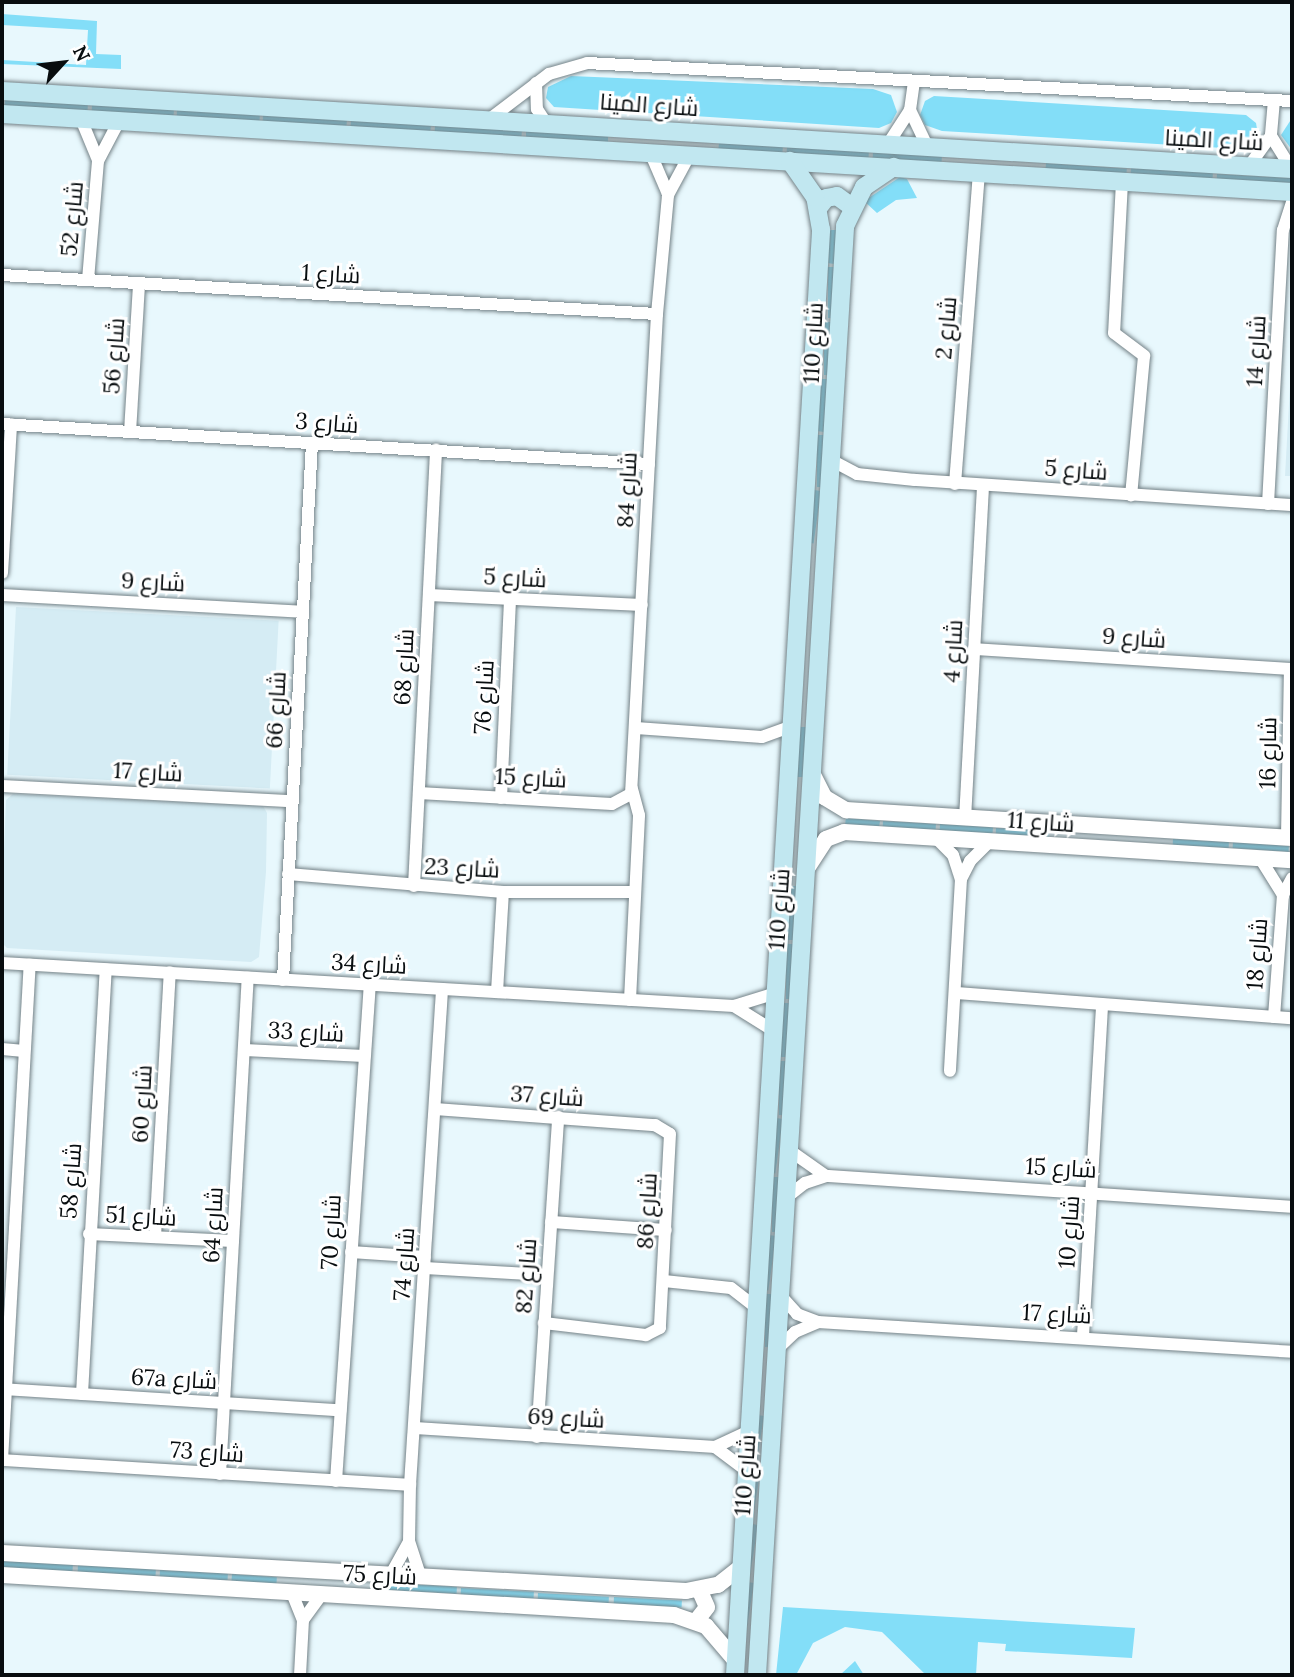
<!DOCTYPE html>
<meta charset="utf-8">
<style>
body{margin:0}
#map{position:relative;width:1294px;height:1677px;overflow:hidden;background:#e8f8fd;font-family:Lora,Cairo,serif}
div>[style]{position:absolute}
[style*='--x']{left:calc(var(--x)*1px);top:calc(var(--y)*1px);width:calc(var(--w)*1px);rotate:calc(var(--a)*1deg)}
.built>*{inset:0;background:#d5ecf4;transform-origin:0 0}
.green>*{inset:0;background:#83def8;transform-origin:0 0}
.roads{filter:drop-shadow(0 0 2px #748287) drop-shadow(0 0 2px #748287)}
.minor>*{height:12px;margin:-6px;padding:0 6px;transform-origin:6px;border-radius:6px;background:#fff}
.tertiary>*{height:16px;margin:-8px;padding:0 8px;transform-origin:8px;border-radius:8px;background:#fff}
.secondary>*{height:18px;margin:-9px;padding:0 9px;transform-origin:9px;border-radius:9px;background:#c1e7f0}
span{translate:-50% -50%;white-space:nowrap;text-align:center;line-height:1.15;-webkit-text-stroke:6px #fff;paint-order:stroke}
.street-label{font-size:23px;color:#080d0f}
.frame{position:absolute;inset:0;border:4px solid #080d0f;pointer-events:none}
.north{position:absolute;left:28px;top:28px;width:70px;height:70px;-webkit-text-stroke:5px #fff;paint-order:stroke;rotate:63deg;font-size:19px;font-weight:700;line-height:28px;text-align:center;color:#080d0f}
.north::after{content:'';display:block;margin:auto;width:24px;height:32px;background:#080d0f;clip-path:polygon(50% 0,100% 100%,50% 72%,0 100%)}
</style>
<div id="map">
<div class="built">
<div style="clip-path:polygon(1292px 350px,1292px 476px,1285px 476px)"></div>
<div style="left:16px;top:607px;width:263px;height:168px;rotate:3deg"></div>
<div style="clip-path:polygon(13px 794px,263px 806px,267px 813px,266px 872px,259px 957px,251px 962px,7px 948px,2px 943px,2px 900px,6px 800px)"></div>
</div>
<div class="green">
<div style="clip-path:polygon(2px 14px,97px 21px,96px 54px,121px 55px,121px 69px,2px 64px,2px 60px,86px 65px,88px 30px,2px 25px)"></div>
<div style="clip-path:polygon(571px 76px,873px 89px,891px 95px,897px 112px,891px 123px,879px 128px,554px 107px,546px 98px,548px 87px)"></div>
<div style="clip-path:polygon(934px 96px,1246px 115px,1256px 123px,1258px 135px,1252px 146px,1240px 149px,942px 131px,925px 125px,920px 115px,925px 101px)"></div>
<div style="left:5px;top:100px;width:83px;height:7px;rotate:3deg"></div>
<div style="left:92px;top:105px;width:82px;height:7px;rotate:3deg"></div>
<div style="left:177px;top:110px;width:83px;height:7px;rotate:3deg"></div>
<div style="left:263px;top:115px;width:84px;height:7px;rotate:3deg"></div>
<div style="clip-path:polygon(1292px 118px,1292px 150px,1281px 135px)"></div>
<div style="left:351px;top:120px;width:80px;height:7px;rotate:4deg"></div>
<div style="left:435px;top:125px;width:87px;height:7px;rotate:3deg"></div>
<div style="clip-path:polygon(526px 131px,608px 135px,608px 142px,526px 137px)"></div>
<div style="left:719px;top:142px;width:64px;height:7px;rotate:4deg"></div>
<div style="left:787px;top:147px;width:82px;height:7px;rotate:3deg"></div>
<div style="left:873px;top:152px;width:69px;height:7px;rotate:3deg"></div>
<div style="left:1046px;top:163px;width:81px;height:7px;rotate:4deg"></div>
<div style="left:1131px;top:168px;width:82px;height:7px;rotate:3deg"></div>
<div style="left:1217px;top:174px;width:75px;height:7px;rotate:3deg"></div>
<div style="clip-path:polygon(900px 177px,907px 179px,917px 198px,896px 200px,877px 213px,864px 201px)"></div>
<div style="clip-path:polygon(830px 230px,837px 230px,834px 264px,828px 263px)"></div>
<div style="left:828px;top:267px;width:6px;height:51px"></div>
<div style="left:824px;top:322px;width:7px;height:53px"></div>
<div style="clip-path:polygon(821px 379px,827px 379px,824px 432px,817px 431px)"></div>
<div style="left:817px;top:435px;width:7px;height:52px"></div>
<div style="left:814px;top:490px;width:7px;height:53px;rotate:8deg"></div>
<div style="clip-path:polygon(800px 727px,807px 727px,803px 777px,797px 777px)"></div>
<div style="clip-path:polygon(846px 818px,880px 821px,879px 827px,845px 825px)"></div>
<div style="left:883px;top:821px;width:53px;height:6px;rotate:3deg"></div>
<div style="left:940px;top:824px;width:53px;height:7px;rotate:3deg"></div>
<div style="left:996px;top:828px;width:53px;height:7px;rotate:3deg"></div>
<div style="left:1173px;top:839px;width:56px;height:6px;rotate:3deg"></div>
<div style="left:1233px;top:842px;width:56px;height:6px;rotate:4deg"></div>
<div style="clip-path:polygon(790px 886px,797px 886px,793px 940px,787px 940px)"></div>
<div style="left:786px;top:944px;width:7px;height:55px"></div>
<div style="clip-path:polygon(783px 1003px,790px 1003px,786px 1057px,780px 1057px)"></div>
<div style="left:779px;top:1061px;width:7px;height:54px"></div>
<div style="left:776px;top:1118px;width:7px;height:55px;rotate:8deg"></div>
<div style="left:772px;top:1177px;width:7px;height:55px"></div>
<div style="left:769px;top:1235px;width:7px;height:55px;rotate:8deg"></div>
<div style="left:765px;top:1294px;width:7px;height:53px"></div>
<div style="left:758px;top:1415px;width:6px;height:48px;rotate:9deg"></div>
<div style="left:755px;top:1466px;width:6px;height:55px;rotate:9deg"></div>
<div style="left:752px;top:1524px;width:6px;height:54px;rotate:9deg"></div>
<div style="left:2px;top:1560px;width:71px;height:8px;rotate:3deg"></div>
<div style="left:78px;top:1565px;width:78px;height:7px;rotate:3deg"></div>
<div style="left:160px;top:1570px;width:68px;height:7px;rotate:3deg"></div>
<div style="left:232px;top:1574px;width:45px;height:7px;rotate:4deg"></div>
<div style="left:748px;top:1582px;width:6px;height:54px;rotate:9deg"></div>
<div style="left:386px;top:1583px;width:71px;height:7px;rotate:3deg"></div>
<div style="left:461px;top:1588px;width:73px;height:7px;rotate:3deg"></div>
<div style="left:538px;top:1593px;width:71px;height:7px;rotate:3deg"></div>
<div style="left:614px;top:1597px;width:68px;height:7px;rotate:3deg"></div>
<div style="clip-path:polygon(783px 1607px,1135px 1628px,1132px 1658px,1005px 1651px,1006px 1644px,978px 1642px,976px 1675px,926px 1675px,882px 1632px,845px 1627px,813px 1643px,796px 1675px,776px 1675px)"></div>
<div style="clip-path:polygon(855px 1661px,864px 1675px,840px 1675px)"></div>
</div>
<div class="roads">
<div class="minor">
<div style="--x:536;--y:83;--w:26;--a:88"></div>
<div style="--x:537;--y:109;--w:17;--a:57"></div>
<div style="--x:1274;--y:100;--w:36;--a:95"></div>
<div style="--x:1271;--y:136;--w:39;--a:58"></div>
<div style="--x:910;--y:110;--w:42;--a:64.7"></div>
<div style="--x:81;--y:119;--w:44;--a:67.5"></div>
<div style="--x:487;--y:121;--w:78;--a:-37.2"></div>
<div style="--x:549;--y:74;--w:40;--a:-16"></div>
<div style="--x:587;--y:63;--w:706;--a:3.09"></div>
<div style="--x:888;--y:144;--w:40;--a:-57.1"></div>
<div style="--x:910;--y:110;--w:29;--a:-82"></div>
<div style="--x:650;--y:152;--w:46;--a:66.8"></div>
<div style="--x:1249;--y:166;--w:37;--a:-54"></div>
<div style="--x:1122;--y:182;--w:151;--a:93"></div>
<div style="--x:1114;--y:333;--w:38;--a:37"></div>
<div style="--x:1144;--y:356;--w:140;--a:95.3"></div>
<div style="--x:2;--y:275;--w:656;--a:3.41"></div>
<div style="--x:88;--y:280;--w:119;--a:-85.2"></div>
<div style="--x:98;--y:161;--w:45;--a:-62.3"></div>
<div style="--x:2;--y:424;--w:648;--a:3.54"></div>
<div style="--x:130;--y:432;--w:149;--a:-86.5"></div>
<div style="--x:831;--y:460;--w:30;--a:28"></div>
<div style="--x:857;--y:474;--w:58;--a:5.9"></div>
<div style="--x:915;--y:480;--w:378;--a:3.8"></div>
<div style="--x:955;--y:484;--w:310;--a:-85.6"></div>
<div style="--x:1268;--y:504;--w:274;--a:-86.9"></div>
<div style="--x:1283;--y:230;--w:29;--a:-72"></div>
<div style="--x:2;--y:573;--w:149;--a:-86.5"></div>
<div style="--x:2;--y:595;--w:300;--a:3.2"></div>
<div style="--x:429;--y:595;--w:213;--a:2.7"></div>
<div style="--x:974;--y:649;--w:319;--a:3.6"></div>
<div style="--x:636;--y:728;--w:126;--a:4.1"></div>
<div style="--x:762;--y:737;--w:32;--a:-20"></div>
<div style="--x:2;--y:786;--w:290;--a:3"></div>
<div style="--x:419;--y:793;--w:193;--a:3.3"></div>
<div style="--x:612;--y:804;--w:21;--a:-28"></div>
<div style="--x:631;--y:794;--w:481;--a:-86.9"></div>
<div style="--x:657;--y:314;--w:120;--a:-84.7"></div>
<div style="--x:668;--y:195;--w:47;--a:-61.8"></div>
<div style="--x:501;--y:798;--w:199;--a:-87.4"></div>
<div style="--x:965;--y:819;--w:333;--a:-86.9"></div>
<div style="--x:935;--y:837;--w:25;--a:45"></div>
<div style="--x:953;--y:855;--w:25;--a:72"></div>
<div style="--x:961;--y:879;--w:192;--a:93.3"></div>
<div style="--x:1287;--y:837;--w:168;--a:-89"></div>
<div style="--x:1260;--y:858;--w:44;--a:58.1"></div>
<div style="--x:288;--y:874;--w:216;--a:4.8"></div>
<div style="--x:503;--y:892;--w:131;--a:0"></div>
<div style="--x:961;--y:879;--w:20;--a:-63"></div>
<div style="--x:970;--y:861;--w:28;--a:-45"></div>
<div style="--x:414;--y:886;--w:437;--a:-87.1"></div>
<div style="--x:2;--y:963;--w:733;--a:3.36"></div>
<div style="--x:734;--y:1006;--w:44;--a:-17.2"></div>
<div style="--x:283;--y:980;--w:538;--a:-86.91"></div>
<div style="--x:497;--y:992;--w:100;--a:-86.6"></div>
<div style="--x:956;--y:993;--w:337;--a:4.3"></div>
<div style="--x:630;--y:1000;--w:185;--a:-87.2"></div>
<div style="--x:639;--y:815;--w:28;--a:-105"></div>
<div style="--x:734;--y:1006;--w:47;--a:32"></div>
<div style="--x:1274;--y:1017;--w:122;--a:-85.8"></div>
<div style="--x:1283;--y:895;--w:19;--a:-62"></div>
<div style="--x:2;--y:1049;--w:22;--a:5"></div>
<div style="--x:245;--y:1050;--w:119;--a:2.9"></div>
<div style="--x:435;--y:1109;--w:221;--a:4.2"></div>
<div style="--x:655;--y:1125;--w:17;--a:31"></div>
<div style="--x:670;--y:1134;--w:194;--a:93"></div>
<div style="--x:660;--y:1328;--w:16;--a:153"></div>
<div style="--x:646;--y:1335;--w:103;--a:-173.3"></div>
<div style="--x:789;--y:1150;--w:45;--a:35.1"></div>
<div style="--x:787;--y:1197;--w:23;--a:-38"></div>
<div style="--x:805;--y:1183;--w:23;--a:-18"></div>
<div style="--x:827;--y:1176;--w:466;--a:3.8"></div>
<div style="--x:551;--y:1222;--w:115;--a:4"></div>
<div style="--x:89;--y:1234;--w:144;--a:2.8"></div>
<div style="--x:155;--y:1237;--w:265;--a:-86.8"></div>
<div style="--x:351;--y:1252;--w:74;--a:3.9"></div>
<div style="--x:425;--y:1268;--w:121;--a:3.3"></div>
<div style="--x:664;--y:1281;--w:67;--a:6"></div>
<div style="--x:731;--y:1288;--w:33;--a:38"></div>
<div style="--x:781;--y:1296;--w:24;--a:48"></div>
<div style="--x:797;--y:1314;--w:22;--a:21"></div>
<div style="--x:818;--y:1322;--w:475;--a:3.6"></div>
<div style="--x:1083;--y:1336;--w:332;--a:-86.7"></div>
<div style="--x:777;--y:1349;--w:25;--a:-43"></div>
<div style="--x:795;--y:1332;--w:25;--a:-23"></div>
<div style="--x:2;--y:1389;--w:339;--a:3.6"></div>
<div style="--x:82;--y:1394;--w:425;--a:-86.8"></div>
<div style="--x:415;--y:1428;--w:301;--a:3.6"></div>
<div style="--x:715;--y:1447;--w:40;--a:37"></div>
<div style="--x:537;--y:1437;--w:321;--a:-86.2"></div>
<div style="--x:715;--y:1447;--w:38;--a:-25"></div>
<div style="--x:2;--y:1460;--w:496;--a:-86.8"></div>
<div style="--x:2;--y:1460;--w:409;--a:3.5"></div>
<div style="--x:220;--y:1474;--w:497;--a:-86.8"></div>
<div style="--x:336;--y:1481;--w:497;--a:-86.1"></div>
<div style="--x:390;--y:1576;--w:38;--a:-61"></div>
<div style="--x:421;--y:1578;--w:38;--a:-108"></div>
<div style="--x:409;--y:1542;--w:57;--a:-89"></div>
<div style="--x:410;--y:1485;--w:497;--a:-86.3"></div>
<div style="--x:292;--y:1593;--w:29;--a:68"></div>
<div style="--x:303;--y:1620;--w:55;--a:93.1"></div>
<div style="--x:303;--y:1620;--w:32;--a:-54"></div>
</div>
<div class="tertiary">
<div style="--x:812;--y:773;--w:27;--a:63"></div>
<div style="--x:824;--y:797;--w:26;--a:31"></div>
<div style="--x:846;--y:810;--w:447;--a:3.6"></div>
<div style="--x:806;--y:870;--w:37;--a:-57"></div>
<div style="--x:826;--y:839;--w:19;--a:-21"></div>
<div style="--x:844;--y:832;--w:449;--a:3.6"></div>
<div style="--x:2;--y:1553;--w:685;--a:3.18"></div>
<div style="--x:686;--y:1591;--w:33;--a:-11"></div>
<div style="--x:718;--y:1585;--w:29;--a:-38"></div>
<div style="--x:2;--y:1575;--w:673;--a:3.41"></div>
<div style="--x:674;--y:1615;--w:34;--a:19"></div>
<div style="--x:706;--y:1626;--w:46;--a:49.4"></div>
<div style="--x:697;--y:1620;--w:16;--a:-52"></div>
<div style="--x:707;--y:1607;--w:17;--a:-114"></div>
</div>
<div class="secondary">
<div style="--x:2;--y:91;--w:1292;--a:3.46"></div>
<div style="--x:2;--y:114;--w:1292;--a:3.46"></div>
<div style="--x:819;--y:207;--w:11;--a:-52"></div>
<div style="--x:826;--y:198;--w:11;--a:-10"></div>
<div style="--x:837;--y:196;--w:17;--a:36"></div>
<div style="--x:735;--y:1675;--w:1448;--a:-86.59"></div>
<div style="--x:821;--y:230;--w:34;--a:-100"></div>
<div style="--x:815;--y:197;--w:44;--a:-124.8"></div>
<div style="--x:757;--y:1675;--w:1452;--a:-86.52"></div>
<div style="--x:845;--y:226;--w:43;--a:-64"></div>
<div style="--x:864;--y:187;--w:36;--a:-34"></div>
</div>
</div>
<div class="street-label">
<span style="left:649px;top:105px;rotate:4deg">شارع المينا</span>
<span style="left:1214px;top:140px;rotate:3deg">شارع المينا</span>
<span style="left:72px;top:219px;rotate:-85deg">شارع 52</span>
<span style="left:331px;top:274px;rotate:3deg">شارع 1</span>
<span style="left:946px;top:328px;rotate:-85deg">شارع 2</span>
<span style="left:813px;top:343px;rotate:-87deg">شارع 110</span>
<span style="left:1256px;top:351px;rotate:-87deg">شارع 14</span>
<span style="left:114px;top:356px;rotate:-86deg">شارع 56</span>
<span style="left:327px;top:423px;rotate:4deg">شارع 3</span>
<span style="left:1076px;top:470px;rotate:4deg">شارع 5</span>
<span style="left:627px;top:490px;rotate:-87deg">شارع 84</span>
<span style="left:515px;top:578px;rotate:3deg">شارع 5</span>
<span style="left:153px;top:582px;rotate:3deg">شارع 9</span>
<span style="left:1134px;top:638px;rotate:4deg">شارع 9</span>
<span style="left:953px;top:651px;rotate:-87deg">شارع 4</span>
<span style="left:404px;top:667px;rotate:-87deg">شارع 68</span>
<span style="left:484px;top:697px;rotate:-87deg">شارع 76</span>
<span style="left:276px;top:710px;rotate:-87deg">شارع 66</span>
<span style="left:1268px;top:753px;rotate:-89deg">شارع 16</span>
<span style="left:148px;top:772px;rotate:3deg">شارع 17</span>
<span style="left:531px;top:778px;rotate:3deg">شارع 15</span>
<span style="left:1041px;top:822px;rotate:4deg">شارع 11</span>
<span style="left:462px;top:868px;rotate:3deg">شارع 23</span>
<span style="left:779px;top:909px;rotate:-86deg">شارع 110</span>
<span style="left:1257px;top:954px;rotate:-86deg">شارع 18</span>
<span style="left:369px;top:964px;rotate:3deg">شارع 34</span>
<span style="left:306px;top:1032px;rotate:3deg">شارع 33</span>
<span style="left:547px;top:1096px;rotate:4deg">شارع 37</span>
<span style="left:142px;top:1104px;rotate:-87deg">شارع 60</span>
<span style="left:1061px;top:1168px;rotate:3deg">شارع 15</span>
<span style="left:71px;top:1181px;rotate:-86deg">شارع 58</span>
<span style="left:647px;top:1211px;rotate:-87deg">شارع 86</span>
<span style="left:141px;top:1216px;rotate:3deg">شارع 51</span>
<span style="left:213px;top:1225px;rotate:-87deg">شارع 64</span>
<span style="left:331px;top:1232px;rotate:-87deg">شارع 70</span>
<span style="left:1069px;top:1232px;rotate:-86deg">شارع 10</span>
<span style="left:404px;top:1264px;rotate:-86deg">شارع 74</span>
<span style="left:526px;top:1276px;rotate:-86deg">شارع 82</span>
<span style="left:1057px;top:1314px;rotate:3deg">شارع 17</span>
<span style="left:174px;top:1379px;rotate:3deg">67a شارع</span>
<span style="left:566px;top:1418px;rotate:3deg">شارع 69</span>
<span style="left:207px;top:1452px;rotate:4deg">شارع 73</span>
<span style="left:745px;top:1475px;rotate:-86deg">شارع 110</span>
<span style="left:380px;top:1575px;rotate:3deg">شارع 75</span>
</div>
<div class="frame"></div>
<div class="north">N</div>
</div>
